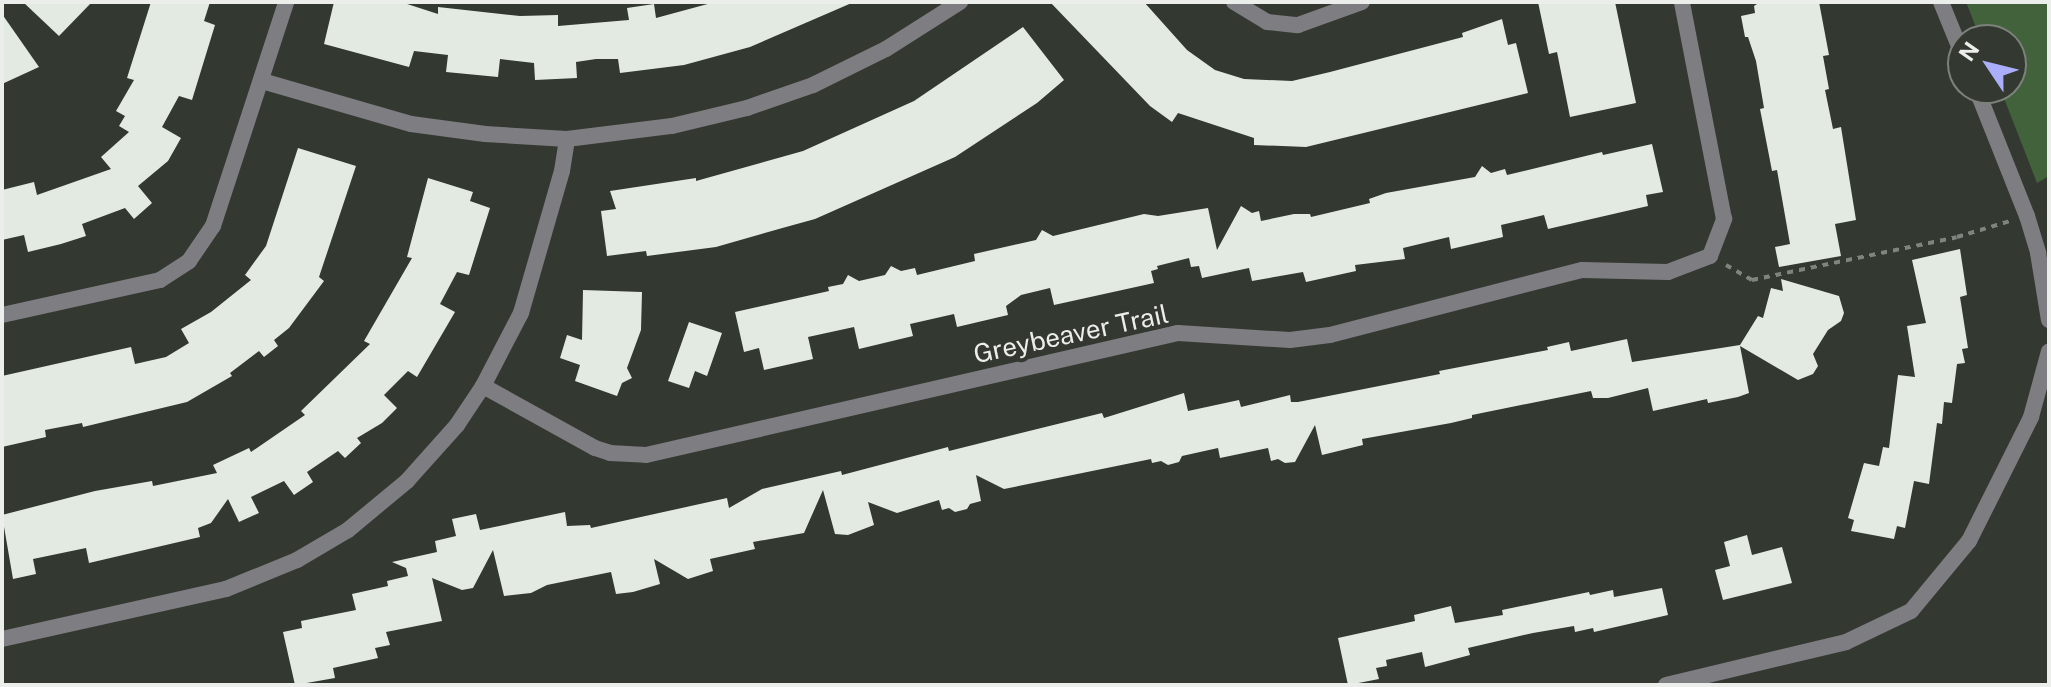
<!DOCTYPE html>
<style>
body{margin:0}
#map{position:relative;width:2051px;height:687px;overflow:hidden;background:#333831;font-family:"Public Sans",sans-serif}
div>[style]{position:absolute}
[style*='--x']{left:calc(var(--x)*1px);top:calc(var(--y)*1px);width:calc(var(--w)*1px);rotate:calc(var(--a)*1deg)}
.green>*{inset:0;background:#41623a}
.building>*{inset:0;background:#e3eae1}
.path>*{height:4px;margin-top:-2px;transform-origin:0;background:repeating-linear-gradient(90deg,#7f847e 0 6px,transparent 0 12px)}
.street>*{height:16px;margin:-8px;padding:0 8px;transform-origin:8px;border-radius:8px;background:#7d7d82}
span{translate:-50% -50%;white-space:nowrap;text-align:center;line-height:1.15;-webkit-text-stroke:8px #333831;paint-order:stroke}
.street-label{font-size:26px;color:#ebeeea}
.frame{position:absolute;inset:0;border:4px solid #ebeeea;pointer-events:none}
.north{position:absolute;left:1947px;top:24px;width:80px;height:80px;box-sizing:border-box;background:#333831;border:2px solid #7d817b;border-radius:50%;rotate:305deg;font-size:22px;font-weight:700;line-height:32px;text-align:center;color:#ebeeea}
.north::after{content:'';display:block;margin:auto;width:28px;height:36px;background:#abaffb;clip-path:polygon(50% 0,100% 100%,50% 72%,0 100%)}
</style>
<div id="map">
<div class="green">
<div style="clip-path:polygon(1966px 2px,2049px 2px,2049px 176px,2037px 183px,2000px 88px,2011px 88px,2011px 40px,1981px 40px)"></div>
</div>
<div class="building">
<div style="clip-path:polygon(23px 2px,92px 2px,59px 36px)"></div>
<div style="clip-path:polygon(151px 2px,210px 2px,204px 21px,215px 25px,192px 100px,179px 96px,162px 127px,181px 138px,168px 161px,138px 186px,152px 203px,134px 219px,125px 208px,82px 224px,86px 236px,61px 244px,28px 252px,24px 235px,2px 240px,2px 190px,34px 182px,37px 195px,111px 169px,101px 157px,129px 132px,119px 126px,125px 116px,116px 111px,134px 80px,127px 78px)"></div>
<div style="clip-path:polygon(334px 2px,401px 2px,438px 14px,438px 7px,520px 16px,558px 15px,558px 26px,629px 20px,627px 8px,654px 4px,656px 18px,715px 2px,854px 2px,750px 47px,684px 65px,620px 73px,618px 59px,596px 59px,576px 62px,577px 78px,535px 80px,534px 63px,500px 59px,498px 77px,446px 72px,448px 55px,414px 51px,409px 67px,324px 44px)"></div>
<div style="clip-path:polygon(1050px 2px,1144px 2px,1187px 50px,1215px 70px,1244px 79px,1292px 81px,1330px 72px,1463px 37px,1462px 33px,1502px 19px,1508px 45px,1516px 43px,1528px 93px,1306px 147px,1254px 145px,1254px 138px,1178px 113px,1172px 122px,1150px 106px)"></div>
<div style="clip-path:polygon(1538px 2px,1615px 2px,1636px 103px,1570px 117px,1557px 52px,1549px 54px)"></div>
<div style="clip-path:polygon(1760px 2px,1819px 2px,1829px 55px,1823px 56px,1829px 89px,1825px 90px,1833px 129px,1841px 127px,1856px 220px,1835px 224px,1841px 256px,1779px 267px,1775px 247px,1790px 244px,1777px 170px,1772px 171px,1760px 109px,1764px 108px,1756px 61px,1748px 37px,1745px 37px,1741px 16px,1755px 13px,1754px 6px)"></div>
<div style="clip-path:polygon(2px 14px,39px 67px,2px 84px)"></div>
<div style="clip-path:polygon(1023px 27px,1064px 80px,1037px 103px,955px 157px,815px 219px,786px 227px,716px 247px,647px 256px,646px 251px,607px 256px,601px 211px,616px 209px,610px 191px,696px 178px,696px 181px,803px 151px,914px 101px)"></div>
<div style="clip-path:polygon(1652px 144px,1663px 192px,1646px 195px,1648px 206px,1548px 229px,1544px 215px,1501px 225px,1503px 237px,1451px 249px,1449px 237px,1403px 248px,1405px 259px,1355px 265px,1356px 271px,1306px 282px,1303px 272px,1252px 281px,1249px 268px,1202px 278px,1199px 266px,1191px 267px,1189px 258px,1157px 266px,1158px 269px,1151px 271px,1154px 283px,1054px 305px,1050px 288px,1021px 295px,1006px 306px,1008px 315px,957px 327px,954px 314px,910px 324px,913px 336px,859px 349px,854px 327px,808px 337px,813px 359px,764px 370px,759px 348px,744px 352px,735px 312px,829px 291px,828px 287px,843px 284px,848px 275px,859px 281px,885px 275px,891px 266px,901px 271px,915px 268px,917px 275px,975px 261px,974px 254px,1036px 240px,1042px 230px,1053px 236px,1144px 214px,1158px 216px,1208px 208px,1217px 250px,1241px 206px,1252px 213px,1259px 211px,1261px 221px,1294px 214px,1310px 214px,1311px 217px,1370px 203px,1369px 199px,1386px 193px,1475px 177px,1482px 166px,1491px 173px,1505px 169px,1507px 175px,1602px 152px,1603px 155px)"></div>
<div style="clip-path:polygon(298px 148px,356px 166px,319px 277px,324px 281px,289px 328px,274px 340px,278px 346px,264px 357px,259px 351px,230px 373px,232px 376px,187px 402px,83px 427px,82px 423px,45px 430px,46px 437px,2px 447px,2px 376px,131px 347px,135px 364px,166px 357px,189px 343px,181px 329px,211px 312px,251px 280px,245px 275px,266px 246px)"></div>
<div style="clip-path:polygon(428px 178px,473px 192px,470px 201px,490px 208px,469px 275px,457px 272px,440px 304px,455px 312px,417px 377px,408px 371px,384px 395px,397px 408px,382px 423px,357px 438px,361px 443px,345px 458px,338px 451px,307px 472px,313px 482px,294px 495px,284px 481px,251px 497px,259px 513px,239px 522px,228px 499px,211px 523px,198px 528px,200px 537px,89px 563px,86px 548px,33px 559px,36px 574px,13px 579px,2px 515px,95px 491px,152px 481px,153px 486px,217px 473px,213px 465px,249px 448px,251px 452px,305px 415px,301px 411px,370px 344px,364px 341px,412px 258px,407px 257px)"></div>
<div style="clip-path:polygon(1960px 249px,1967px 295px,1960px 297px,1968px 348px,1962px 349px,1965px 363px,1957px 364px,1952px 403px,1944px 402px,1942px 424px,1937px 423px,1929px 484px,1914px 481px,1905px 528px,1897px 526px,1894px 539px,1851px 531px,1854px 520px,1848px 518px,1864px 463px,1879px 466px,1883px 447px,1889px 448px,1898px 375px,1915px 377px,1907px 326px,1926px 323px,1912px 260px)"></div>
<div style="clip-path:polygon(1781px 279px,1839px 296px,1844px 313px,1841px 321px,1828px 330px,1813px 354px,1818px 366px,1813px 374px,1798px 380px,1740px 346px,1749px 393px,1738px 397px,1708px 403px,1707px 399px,1653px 411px,1648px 388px,1608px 398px,1593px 398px,1591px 391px,1472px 415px,1472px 418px,1451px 423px,1362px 439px,1363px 445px,1322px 455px,1315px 425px,1295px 462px,1285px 463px,1278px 459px,1271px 461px,1268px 448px,1220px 458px,1218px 448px,1182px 456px,1179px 462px,1168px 465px,1161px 461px,1152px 463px,1151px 459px,1004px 489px,976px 475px,981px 501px,970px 504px,967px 509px,955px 512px,949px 508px,942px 510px,939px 500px,897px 513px,868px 502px,874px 525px,848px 535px,835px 534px,823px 490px,804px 533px,753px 542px,755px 549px,710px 559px,713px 571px,688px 579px,654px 559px,660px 584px,633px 592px,616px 594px,611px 572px,547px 585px,531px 593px,504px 596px,493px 550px,473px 588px,462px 590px,432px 578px,442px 621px,386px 632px,390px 645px,375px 648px,378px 658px,333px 668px,335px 678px,295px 685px,283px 632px,302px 628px,301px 621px,356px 610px,352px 594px,388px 586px,387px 581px,408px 576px,406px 568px,392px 562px,437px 552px,435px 541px,456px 536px,452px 519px,476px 514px,480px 530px,565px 512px,567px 526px,590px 525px,591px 528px,727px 498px,729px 508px,762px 489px,841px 471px,842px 475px,948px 447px,949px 451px,1102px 413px,1104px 418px,1184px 393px,1188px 411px,1239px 400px,1241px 407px,1290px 395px,1291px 402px,1298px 402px,1440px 374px,1439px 371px,1548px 350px,1547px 347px,1569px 342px,1571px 351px,1627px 339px,1632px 362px,1740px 345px,1758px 316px,1763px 318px,1771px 288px,1783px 291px)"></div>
<div style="clip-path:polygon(583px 290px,642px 292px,641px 330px,627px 368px,632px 378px,622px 383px,617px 396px,575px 381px,580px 365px,560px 358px,567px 335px,582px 340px)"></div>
<div style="clip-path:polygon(689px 322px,722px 333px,707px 376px,695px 371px,689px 388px,668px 381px)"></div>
<div style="clip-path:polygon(1747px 535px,1752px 555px,1782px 547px,1792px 583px,1723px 600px,1715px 570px,1730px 566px,1724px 542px)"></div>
<div style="clip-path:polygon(1662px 588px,1668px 615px,1594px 632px,1593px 628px,1575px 632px,1574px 626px,1533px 633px,1468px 648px,1470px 655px,1425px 667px,1422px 652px,1386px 660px,1387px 666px,1376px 668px,1379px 679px,1348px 685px,1338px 638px,1415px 621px,1414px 615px,1451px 606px,1455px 623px,1503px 615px,1502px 610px,1589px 592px,1590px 595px,1613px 590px,1614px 597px)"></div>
</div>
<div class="path">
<div style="--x:1726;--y:265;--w:30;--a:30"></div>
<div style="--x:1752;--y:280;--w:209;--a:-11.8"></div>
<div style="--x:1957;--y:237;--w:55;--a:-16.8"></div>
</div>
<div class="street">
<div style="--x:1234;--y:2;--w:39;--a:31"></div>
<div style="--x:1267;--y:22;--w:31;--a:6"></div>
<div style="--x:1298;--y:25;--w:68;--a:-19.8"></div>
<div style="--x:1941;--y:2;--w:58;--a:67.8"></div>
<div style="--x:262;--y:81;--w:155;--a:16.1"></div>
<div style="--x:411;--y:124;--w:75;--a:7.7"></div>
<div style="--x:485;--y:134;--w:82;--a:3.5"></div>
<div style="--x:567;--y:139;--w:106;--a:-7.1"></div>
<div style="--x:672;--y:126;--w:77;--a:-13.5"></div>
<div style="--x:747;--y:108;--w:70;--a:-19.2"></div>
<div style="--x:813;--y:85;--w:81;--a:-26.3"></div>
<div style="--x:886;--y:49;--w:88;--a:-32.4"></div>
<div style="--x:1976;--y:88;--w:138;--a:68.3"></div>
<div style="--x:2027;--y:216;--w:39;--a:73"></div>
<div style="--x:2038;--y:253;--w:68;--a:80.7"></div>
<div style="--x:2;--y:315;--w:162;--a:-12.5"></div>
<div style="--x:160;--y:280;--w:35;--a:-33"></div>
<div style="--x:189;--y:261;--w:42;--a:-55.6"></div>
<div style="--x:213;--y:226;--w:236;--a:-71.9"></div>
<div style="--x:483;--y:386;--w:128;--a:29"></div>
<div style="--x:595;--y:448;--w:16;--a:18"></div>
<div style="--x:610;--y:453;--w:36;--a:3"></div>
<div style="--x:646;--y:455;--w:546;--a:-12.92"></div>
<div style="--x:1178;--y:333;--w:112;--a:3.6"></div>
<div style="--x:1290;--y:340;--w:40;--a:-7.1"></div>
<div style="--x:1330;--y:335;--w:260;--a:-14.5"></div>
<div style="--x:1582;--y:270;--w:86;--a:1.3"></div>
<div style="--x:1668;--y:272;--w:45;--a:-20.9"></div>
<div style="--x:1710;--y:256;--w:40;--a:-69"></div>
<div style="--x:1724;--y:219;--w:221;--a:-101"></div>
<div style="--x:2;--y:639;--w:230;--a:-12.6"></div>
<div style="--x:226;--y:589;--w:77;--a:-22.2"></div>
<div style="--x:297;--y:560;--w:59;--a:-30.5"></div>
<div style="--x:348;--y:530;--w:77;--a:-39.7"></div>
<div style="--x:407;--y:481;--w:75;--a:-48.2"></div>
<div style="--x:457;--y:425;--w:47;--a:-56.3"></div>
<div style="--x:483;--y:386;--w:82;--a:-62.5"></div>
<div style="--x:521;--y:313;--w:148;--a:-73.9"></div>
<div style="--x:562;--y:171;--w:32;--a:-81"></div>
<div style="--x:1666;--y:685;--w:185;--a:-13.4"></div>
<div style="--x:1846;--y:642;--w:72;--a:-25.5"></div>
<div style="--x:1911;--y:611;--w:91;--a:-50.4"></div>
<div style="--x:1969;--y:541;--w:139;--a:-63.4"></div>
<div style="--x:2031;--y:417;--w:68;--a:-74.7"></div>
</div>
<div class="street-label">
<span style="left:1071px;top:334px;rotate:-12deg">Greybeaver Trail</span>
</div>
<div class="frame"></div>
<div class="north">N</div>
</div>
